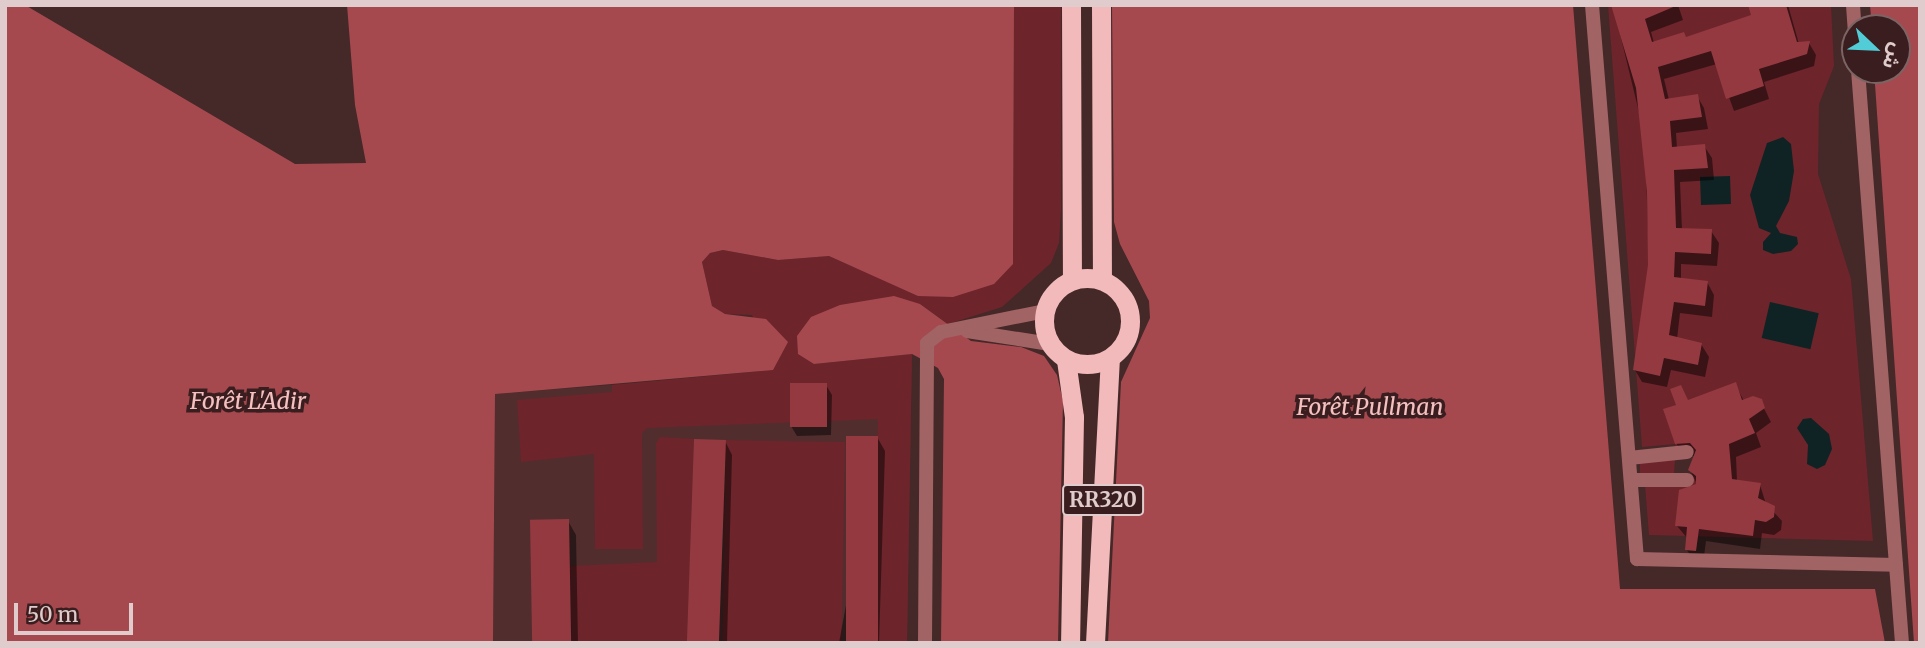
<!DOCTYPE html>
<meta charset="utf-8">
<style>
body{margin:0}
#map{position:relative;width:1925px;height:648px;overflow:hidden;background:#452828;font-family:Merriweather,"Noto Sans Arabic",serif}
div>[style]{position:absolute}
[style*='--x']{left:calc(var(--x)*1px);top:calc(var(--y)*1px);width:calc(var(--w)*1px);rotate:calc(var(--a)*1deg)}
.built>*{inset:0;background:#522d2e}
.green>*{inset:0;background:#6e242b;transform-origin:0 0}
.forest>*{inset:0;background:#a6494f}
.water>*{inset:0;background:#102324;transform-origin:0 0}
.shadow>*{inset:0;background:#0007}
.building>*{inset:0;background:#943940;transform-origin:0 0}
.minor>*{height:14px;margin:-7px;padding:0 7px;transform-origin:7px;border-radius:7px;background:#a26365}
.tertiary>*{height:14px;margin:-7px;padding:0 7px;transform-origin:7px;border-radius:7px;background:#a26365}
.trunk>*{height:19px;margin:-9.5px;padding:0 9.5px;transform-origin:9.5px;border-radius:9.5px;background:#f2baba}
.trunk>.ring{margin:-9.5px;padding:0;box-sizing:content-box;background:none;border:19px solid #f2baba;border-radius:50%}
span{translate:-50% -50%;white-space:nowrap;text-align:center;line-height:1.15;-webkit-text-stroke:7px #3a1e1f;paint-order:stroke}
.shield-label span{padding:2px 5px;background:#3a1e1f;border:2px solid;border-radius:5px;-webkit-text-stroke-width:0}
.shield-label{font-size:21px;color:#e0cccc;font-weight:700}
.park-label{font-size:23px;color:#f5c0c0;font-style:italic}
.frame{position:absolute;inset:0;border:7px solid #e0cccc;pointer-events:none}
.north{position:absolute;left:1841px;top:14px;width:70px;height:70px;box-sizing:border-box;background:#3a1e1f;border:2px solid #7c6464;border-radius:50%;rotate:113deg;font-size:19px;font-weight:700;line-height:28px;text-align:center;color:#e0cccc}
.north::after{content:'';display:block;margin:auto;width:24px;height:32px;background:#52ccd6;clip-path:polygon(50% 0,100% 100%,50% 72%,0 100%)}
.scale{position:absolute;left:14px;top:603px;width:119px;height:32px;box-sizing:border-box;border:4px solid #e0cccc;border-top:0;padding-left:9px;font-size:21px;line-height:24px;white-space:nowrap;color:#e0cccc;-webkit-text-stroke:5px #3a1e1f;paint-order:stroke}
</style>
<div id="map">
<div class="built">
<div style="clip-path:polygon(912px 354px,907px 643px,493px 643px,495px 394px,688px 379px)"></div>
</div>
<div class="green">
<div style="clip-path:polygon(1014px 5px,1061px 5px,1061px 209px,1059px 243px,1051px 263px,1002px 307px,948px 324px,920px 304px,814px 364px,912px 354px,907px 643px,872px 643px,878px 419px,647px 428px,642px 433px,643px 549px,595px 549px,594px 454px,521px 462px,517px 400px,612px 392px,612px 385px,773px 370px,752px 315px,725px 314px,712px 306px,702px 262px,710px 253px,723px 250px,778px 260px,829px 256px,856px 268px,1013px 264px)"></div>
<div style="clip-path:polygon(1608px 5px,1831px 5px,1834px 66px,1819px 104px,1818px 174px,1851px 279px,1873px 541px,1649px 535px,1645px 485px,1698px 474px,1696px 453px,1677px 451px,1675px 444px,1642px 447px)"></div>
<div style="clip-path:polygon(660px 437px,694px 439px,687px 643px,572px 643px,570px 566px,657px 562px,656px 443px)"></div>
<div style="left:726px;top:440px;width:119px;height:203px;rotate:1deg"></div>
<div style="clip-path:polygon(1675px 460px,1674px 474px,1640px 474px,1640px 462px)"></div>
</div>
<div class="forest">
<div style="clip-path:polygon(5px 5px,25px 5px,295px 164px,366px 163px,355px 105px,347px 5px,1014px 5px,1013px 264px,994px 284px,953px 297px,918px 296px,829px 256px,778px 260px,723px 250px,710px 253px,702px 262px,712px 306px,725px 314px,766px 319px,788px 342px,773px 370px,495px 394px,493px 643px,5px 643px)"></div>
<div style="clip-path:polygon(1112px 5px,1573px 5px,1620px 589px,1875px 589px,1885px 643px,1108px 643px,1121px 382px,1150px 318px,1149px 301px,1120px 244px,1114px 222px)"></div>
<div style="clip-path:polygon(1870px 5px,1920px 5px,1920px 643px,1914px 643px,1874px 70px,1897px 70px,1897px 28px,1872px 28px)"></div>
<div style="clip-path:polygon(894px 296px,920px 304px,971px 341px,1021px 347px,1044px 356px,1057px 375px,1063px 401px,1058px 643px,941px 643px,944px 379px,938px 368px,912px 354px,814px 364px,798px 354px,797px 336px,811px 317px,840px 305px)"></div>
</div>
<div class="water">
<div style="clip-path:polygon(1783px 137px,1791px 144px,1794px 171px,1789px 201px,1776px 226px,1780px 233px,1797px 237px,1798px 244px,1791px 251px,1773px 254px,1763px 250px,1763px 242px,1771px 233px,1759px 228px,1750px 195px,1767px 143px)"></div>
<div style="left:1730px;top:176px;width:28px;height:30px;rotate:88deg"></div>
<div style="left:1770px;top:302px;width:50px;height:37px;rotate:13deg"></div>
<div style="clip-path:polygon(1811px 418px,1829px 434px,1832px 449px,1825px 465px,1817px 469px,1807px 464px,1808px 445px,1797px 428px,1803px 419px)"></div>
</div>
<div class="shadow">
<div style="clip-path:polygon(1613px 5px,1678px 5px,1683px 20px,1651px 32px,1654px 43px,1686px 39px,1753px 16px,1750px 5px,1788px 5px,1799px 44px,1809px 43px,1816px 55px,1814px 66px,1764px 82px,1769px 99px,1734px 111px,1717px 64px,1664px 79px,1669px 100px,1697px 96px,1704px 108px,1708px 129px,1676px 133px,1677px 148px,1704px 146px,1712px 158px,1714px 180px,1680px 182px,1682px 230px,1711px 231px,1719px 243px,1717px 266px,1681px 264px,1681px 280px,1707px 282px,1714px 295px,1712px 317px,1680px 313px,1677px 339px,1701px 344px,1709px 357px,1705px 377px,1671px 370px,1667px 387px,1642px 382px,1635px 370px,1649px 265px,1645px 137px)"></div>
<div style="clip-path:polygon(1735px 384px,1744px 401px,1760px 401px,1771px 422px,1756px 433px,1761px 447px,1736px 457px,1737px 481px,1760px 485px,1766px 504px,1782px 521px,1781px 530px,1774px 535px,1762px 533px,1760px 549px,1706px 541px,1703px 564px,1695px 563px,1687px 550px,1688px 539px,1677px 526px,1697px 484px,1690px 470px,1696px 456px,1684px 456px,1676px 443px,1689px 402px)"></div>
<div style="clip-path:polygon(826px 385px,832px 395px,831px 435px,797px 436px,791px 426px)"></div>
<div style="clip-path:polygon(877px 437px,885px 451px,879px 643px,839px 643px)"></div>
<div style="clip-path:polygon(725px 441px,732px 455px,727px 643px,689px 643px)"></div>
<div style="clip-path:polygon(568px 521px,576px 535px,578px 643px,534px 643px)"></div>
</div>
<div class="building">
<div style="clip-path:polygon(1611px 5px,1678px 5px,1645px 19px,1652px 42px,1684px 32px,1686px 37px,1751px 15px,1748px 5px,1786px 5px,1797px 42px,1810px 41px,1807px 54px,1759px 69px,1764px 86px,1726px 99px,1711px 51px,1658px 67px,1665px 99px,1698px 94px,1702px 117px,1670px 121px,1672px 147px,1705px 144px,1708px 168px,1674px 170px,1676px 228px,1712px 229px,1711px 254px,1675px 252px,1674px 277px,1708px 281px,1705px 306px,1674px 302px,1669px 335px,1702px 343px,1698px 365px,1664px 358px,1660px 376px,1633px 370px,1648px 265px,1647px 192px,1636px 88px)"></div>
<div style="clip-path:polygon(1736px 382px,1742px 400px,1753px 396px,1762px 399px,1765px 408px,1749px 419px,1755px 433px,1729px 444px,1732px 479px,1761px 483px,1758px 498px,1775px 506px,1774px 517px,1766px 522px,1755px 520px,1753px 536px,1699px 529px,1696px 551px,1685px 550px,1687px 527px,1675px 526px,1679px 490px,1696px 484px,1696px 476px,1688px 470px,1696px 450px,1690px 443px,1675px 444px,1663px 409px,1676px 405px,1670px 389px,1681px 385px,1688px 400px)"></div>
<div style="left:790px;top:383px;width:37px;height:44px"></div>
<div style="left:846px;top:436px;width:32px;height:207px"></div>
<div style="left:694px;top:439px;width:32px;height:204px;rotate:2deg"></div>
<div style="left:569px;top:519px;width:124px;height:39px;rotate:89deg"></div>
</div>
<div class="minor">
<div style="--x:1592;--y:5;--w:556;--a:85.36"></div>
<div style="--x:1637;--y:559;--w:259;--a:1.3"></div>
<div style="--x:967;--y:331;--w:84;--a:8.9"></div>
<div style="--x:1629;--y:458;--w:58;--a:-5.9"></div>
<div style="--x:1631;--y:480;--w:56;--a:0"></div>
<div style="--x:925;--y:643;--w:300;--a:-89.6"></div>
<div style="--x:927;--y:343;--w:18;--a:-38"></div>
<div style="--x:941;--y:332;--w:106;--a:-11.4"></div>
</div>
<div class="tertiary">
<div style="--x:1853;--y:5;--w:26;--a:86"></div>
<div style="--x:1858;--y:70;--w:575;--a:85.61"></div>
</div>
<div class="trunk">
<div style="--x:1071;--y:5;--w:275;--a:89.8"></div>
<div style="--x:1101;--y:5;--w:275;--a:89.8"></div>
<div class="ring" style="left:1044px;top:278px;width:67px;height:67px"></div>
<div style="--x:1066;--y:360;--w:58;--a:82"></div>
<div style="--x:1074;--y:417;--w:226;--a:91"></div>
<div style="--x:1095;--y:643;--w:285;--a:-87"></div>
</div>
<div class="shield-label">
<span style="left:1103px;top:500px">RR320</span>
</div>
<div class="park-label">
<span style="left:248px;top:401px">Forêt L'Adir</span>
<span style="left:1370px;top:407px">Forêt Pullman</span>
</div>
<div class="frame"></div>
<div class="north">ش</div>
<div class="scale">50 m</div>
</div>
